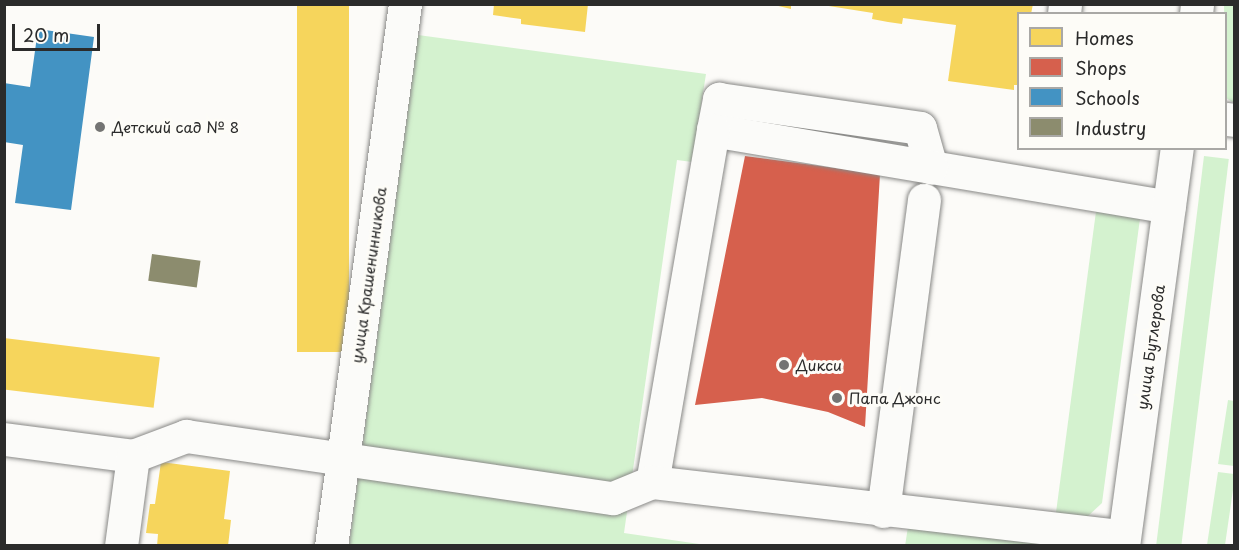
<!DOCTYPE html>
<meta charset="utf-8">
<style>
body{margin:0}
#map{position:relative;width:1239px;height:550px;overflow:hidden;background:#fcfbf8;font-family:"Playpen Sans",sans-serif}
div>[style]{position:absolute}
[style*='--x']{left:calc(var(--x)*1px);top:calc(var(--y)*1px);width:calc(var(--w)*1px);rotate:calc(var(--a)*1deg)}
.green>*{inset:0;background:#d4f2cf;transform-origin:0 0}
.homes>*{inset:0;background:#f6d55c;transform-origin:0 0}
.shops>*{inset:0;background:#d6604d}
.schools>*{inset:0;background:#4393c3}
.industry>*{inset:0;background:#8c8c6e;transform-origin:0 0}
.roads{filter:drop-shadow(0 0 2px #898987) drop-shadow(0 0 2px #898987)}
.minor>*{height:33px;margin:-16.5px;padding:0 16.5px;transform-origin:16.5px;border-radius:16.5px;background:#fbfbf9}
.dots>*{width:16px;height:16px;translate:-50% -50%;box-sizing:border-box;border:3px solid #fdfcf7;border-radius:50%}
span{translate:-50% -50%;white-space:nowrap;text-align:center;line-height:1.15;-webkit-text-stroke:6px #fdfcf7;paint-order:stroke}
.poi-label{font-size:15px;color:#2b2b2b}
.left{translate:0 -50%;text-align:left}
.street-label{font-size:15px;color:#2b2b2b}
.frame{position:absolute;inset:0;border:6px solid #2b2b2b;pointer-events:none}
.legend{position:absolute;left:1017px;top:12px;width:210px;height:138px;box-sizing:border-box;background:#fdfcf7;border:2px solid #a9a8a5;margin:0;padding:8px 10px;list-style:none;font-size:18px;color:#2b2b2b}
.legend li{display:flex;align-items:center;gap:12px;height:30px}
.legend b{width:30px;border:2px solid #a9a8a5}
.scale{position:absolute;left:12px;top:24px;width:88px;height:27px;box-sizing:border-box;border:3px solid #2b2b2b;border-top:0;padding-left:8px;font-size:18px;line-height:21px;white-space:nowrap;color:#2b2b2b;-webkit-text-stroke:4px #fdfcf7;paint-order:stroke}
</style>
<div id="map">
<div class="green">
<div style="clip-path:polygon(1224px 5px,1234px 5px,1234px 103px,1226px 98px)"></div>
<div style="clip-path:polygon(418px 35px,706px 74px,692px 162px,677px 160px,624px 533px,706px 545px,349px 546px)"></div>
<div style="left:1204px;top:156px;width:25px;height:393px;rotate:7deg"></div>
<div style="clip-path:polygon(1097px 204px,1141px 211px,1102px 503px,1087px 517px,1055px 520px)"></div>
<div style="clip-path:polygon(1228px 400px,1234px 401px,1234px 466px,1218px 464px)"></div>
<div style="clip-path:polygon(1218px 472px,1234px 474px,1234px 483px,1225px 545px,1207px 545px)"></div>
<div style="clip-path:polygon(908px 527px,1038px 541px,1037px 546px,905px 546px)"></div>
</div>
<div class="homes">
<div style="left:297px;top:4px;width:52px;height:348px"></div>
<div style="clip-path:polygon(494px 4px,588px 4px,585px 32px,521px 24px,521px 19px,493px 15px)"></div>
<div style="clip-path:polygon(770px 4px,791px 4px,791px 9px)"></div>
<div style="clip-path:polygon(816px 4px,1033px 4px,1031px 14px,1018px 14px,1018px 85px,1014px 85px,1014px 90px,948px 81px,956px 25px,903px 18px,902px 24px,888px 22px,872px 19px,873px 13px)"></div>
<div style="left:4px;top:338px;width:157px;height:51px;rotate:7deg"></div>
<div style="clip-path:polygon(161px 462px,230px 471px,224px 519px,231px 520px,228px 546px,157px 546px,158px 534px,146px 533px,150px 504px,155px 504px)"></div>
</div>
<div class="shops">
<div style="clip-path:polygon(745px 156px,880px 174px,865px 427px,828px 412px,762px 398px,695px 405px)"></div>
</div>
<div class="schools">
<div style="clip-path:polygon(38px 29px,94px 37px,71px 210px,15px 203px,23px 145px,4px 142px,4px 83px,30px 87px)"></div>
</div>
<div class="industry">
<div style="left:152px;top:254px;width:49px;height:27px;rotate:8deg"></div>
</div>
<div class="roads">
<div class="minor">
<div style="--x:1064;--y:14;--w:10;--a:-84"></div>
<div style="--x:1196;--y:14;--w:10;--a:-84"></div>
<div style="--x:1226;--y:119;--w:8;--a:7"></div>
<div style="--x:713;--y:130;--w:32;--a:-79"></div>
<div style="--x:719;--y:99;--w:203;--a:8.2"></div>
<div style="--x:920;--y:128;--w:41;--a:74.2"></div>
<div style="--x:931;--y:167;--w:241;--a:9.5"></div>
<div style="--x:931;--y:167;--w:221;--a:-170.4"></div>
<div style="--x:713;--y:130;--w:357;--a:99.8"></div>
<div style="--x:652;--y:482;--w:475;--a:6.6"></div>
<div style="--x:4;--y:439;--w:130;--a:7.5"></div>
<div style="--x:133;--y:456;--w:57;--a:-20.7"></div>
<div style="--x:186;--y:436;--w:431;--a:8.3"></div>
<div style="--x:613;--y:498;--w:42;--a:-22.3"></div>
<div style="--x:883;--y:511;--w:314;--a:-82.5"></div>
<div style="--x:121;--y:546;--w:91;--a:-82.4"></div>
<div style="--x:331;--y:546;--w:547;--a:-82.23"></div>
<div style="--x:1123;--y:546;--w:402;--a:-82.3"></div>
</div>
</div>
<div class="dots">
<div style="left:100px;top:127px;background:#747473"></div>
<div style="left:784px;top:365px;background:#747473"></div>
<div style="left:837px;top:398px;background:#747473"></div>
</div>
<div class="poi-label">
<span class="left" style="left:112px;top:127px">Детский сад № 8</span>
<span class="left" style="left:796px;top:365px">Дикси</span>
<span class="left" style="left:849px;top:398px">Папа Джонс</span>
</div>
<div class="street-label">
<span style="left:368px;top:275px;rotate:-82deg">улица Крашенинникова</span>
<span style="left:1150px;top:347px;rotate:-82deg">улица Бутлерова</span>
</div>
<div class="frame"></div>
<ul class="legend">
<li><b style="height:16px;background:#f6d55c"></b>Homes</li>
<li><b style="height:16px;background:#d6604d"></b>Shops</li>
<li><b style="height:16px;background:#4393c3"></b>Schools</li>
<li><b style="height:16px;background:#8c8c6e"></b>Industry</li>
</ul>
<div class="scale">20 m</div>
</div>
